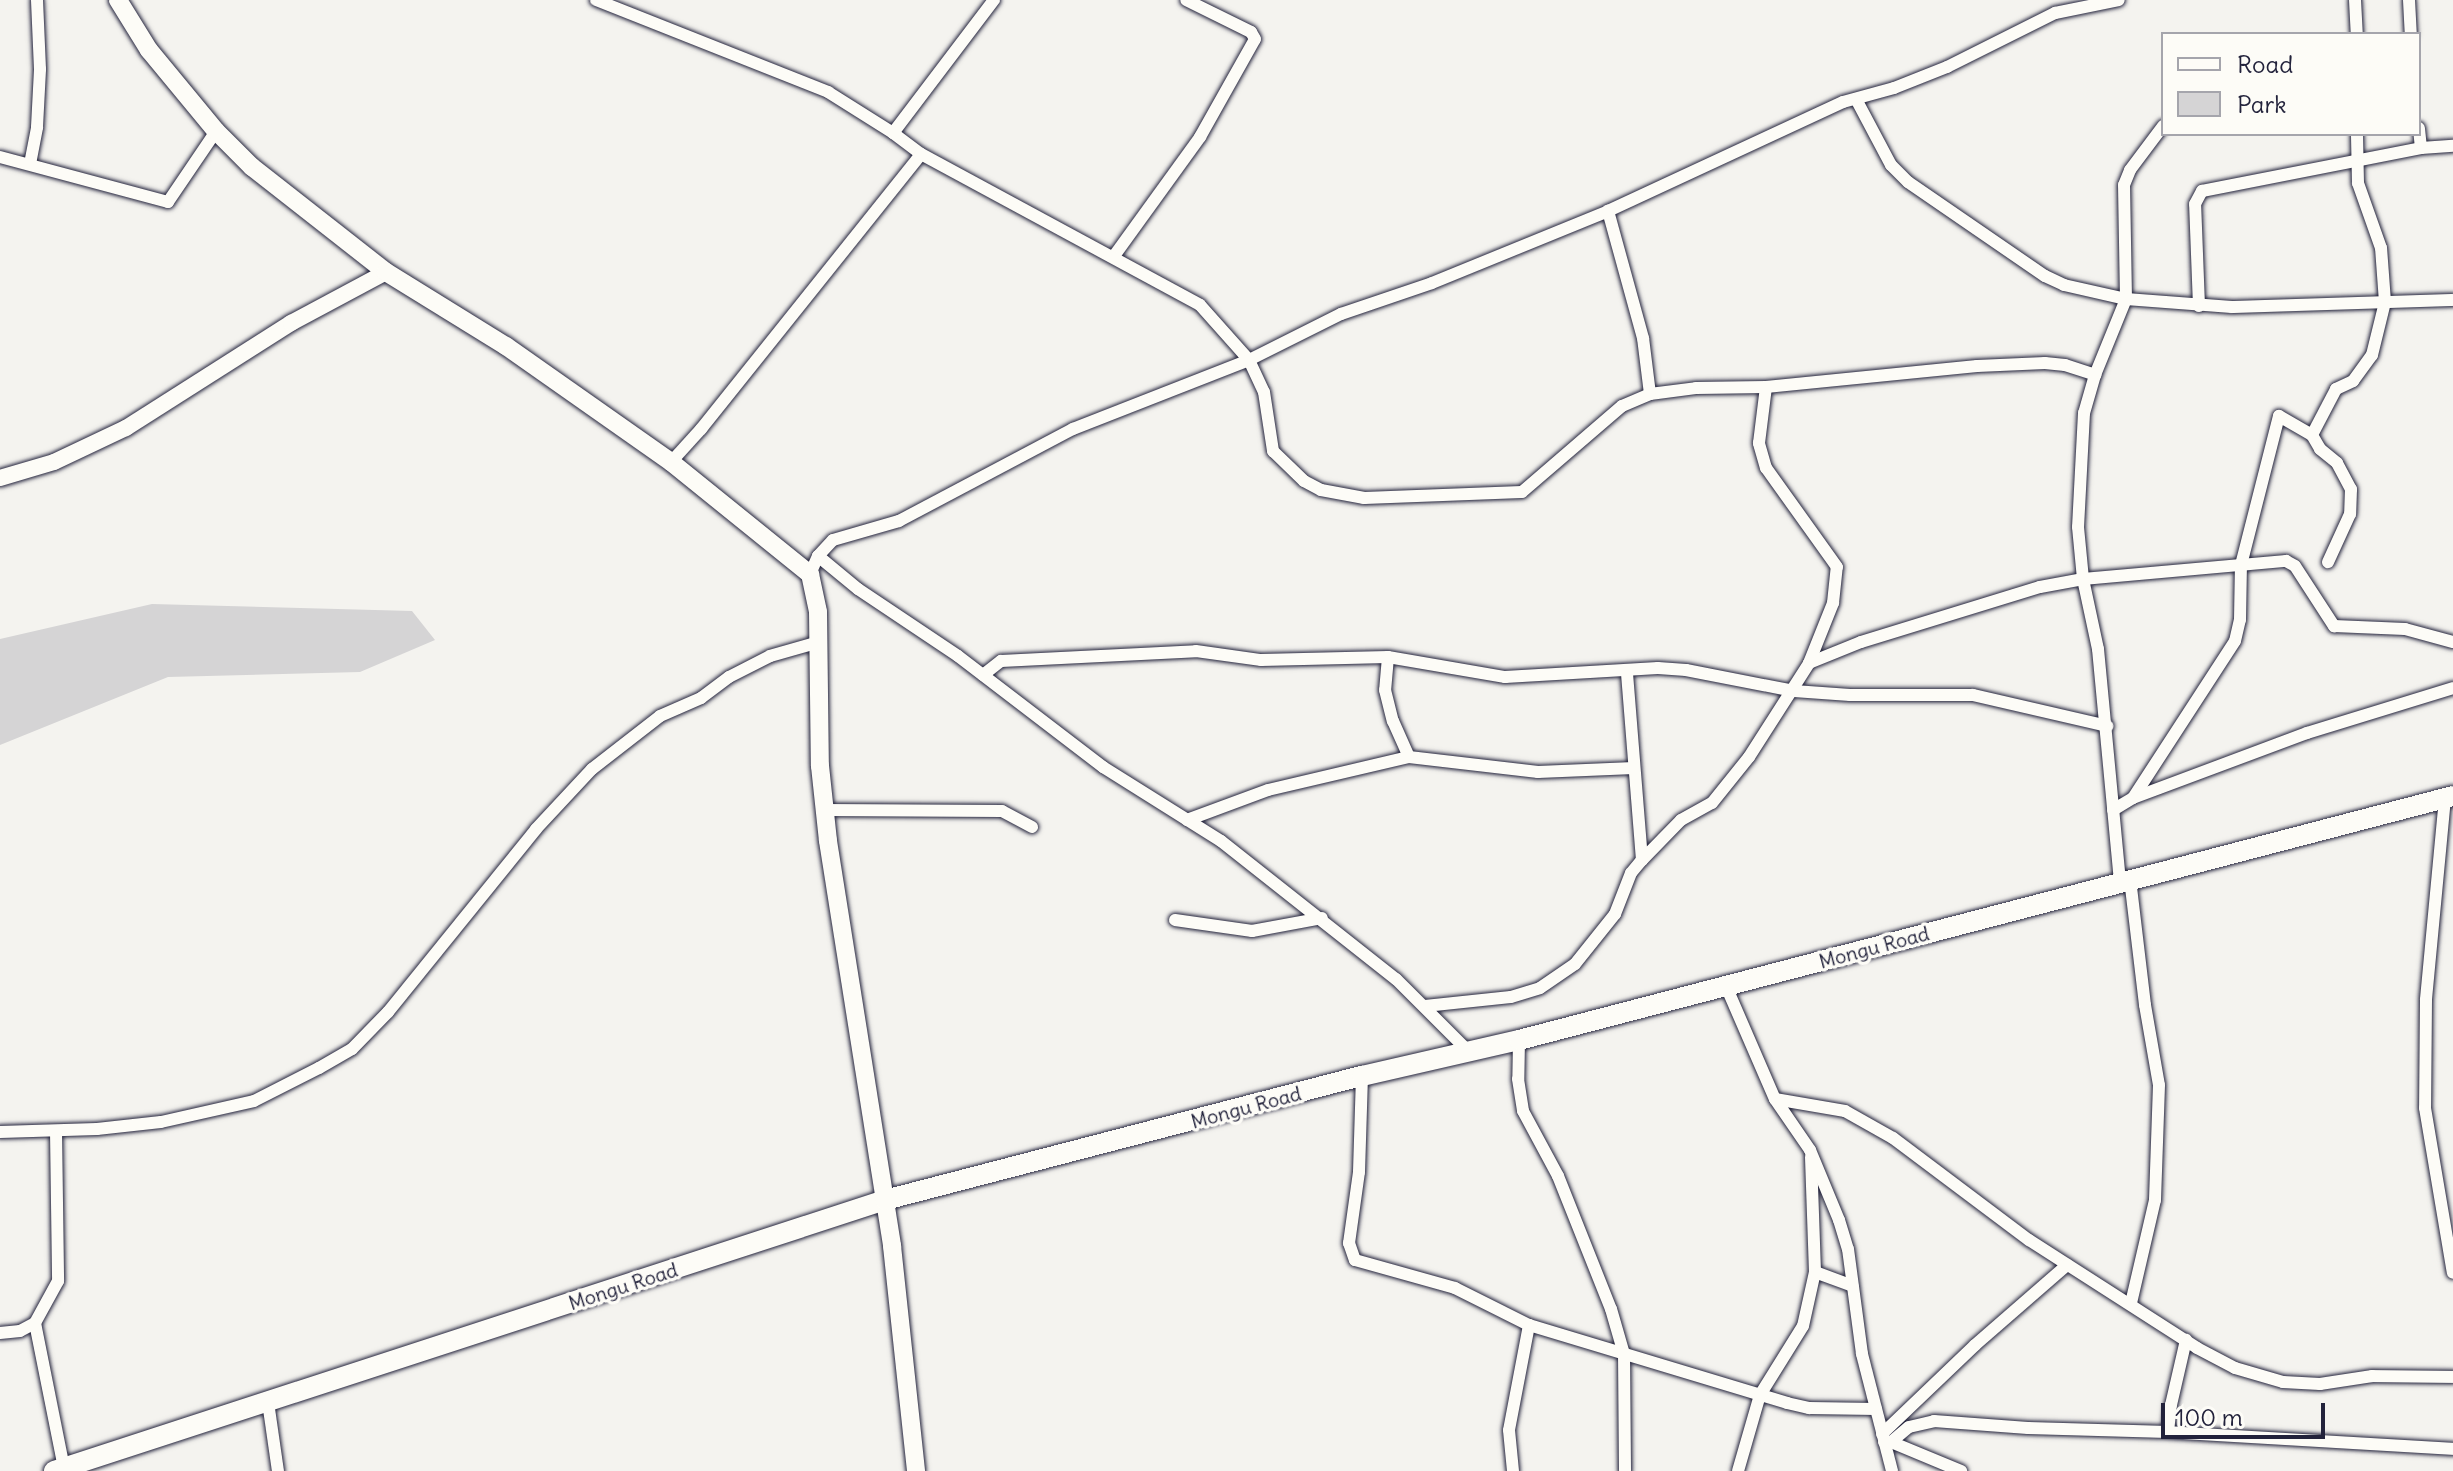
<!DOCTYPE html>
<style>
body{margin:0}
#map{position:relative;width:2453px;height:1471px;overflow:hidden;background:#f4f3ef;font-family:Delius,sans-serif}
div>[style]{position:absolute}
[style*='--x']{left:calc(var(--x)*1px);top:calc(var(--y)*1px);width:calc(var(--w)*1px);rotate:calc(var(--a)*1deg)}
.green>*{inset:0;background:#d5d4d5}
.roads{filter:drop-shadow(0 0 2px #22223b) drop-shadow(0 0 2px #22223b)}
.minor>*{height:12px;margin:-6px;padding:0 6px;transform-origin:6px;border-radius:6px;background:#fdfcf7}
.tertiary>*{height:16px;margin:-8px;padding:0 8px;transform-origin:8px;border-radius:8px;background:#fdfcf7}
.secondary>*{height:18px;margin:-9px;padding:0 9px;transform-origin:9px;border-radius:9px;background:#fdfcf7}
.primary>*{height:20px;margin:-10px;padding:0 10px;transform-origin:10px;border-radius:10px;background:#fdfcf7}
span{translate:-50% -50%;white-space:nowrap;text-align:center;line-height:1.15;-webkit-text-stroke:7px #fdfcf7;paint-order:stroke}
.street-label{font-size:20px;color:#22223b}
.legend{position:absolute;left:2161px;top:32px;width:260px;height:104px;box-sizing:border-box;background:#fdfcf7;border:2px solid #a5a5ac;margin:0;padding:10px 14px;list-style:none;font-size:24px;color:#22223b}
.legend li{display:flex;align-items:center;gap:16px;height:40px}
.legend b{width:40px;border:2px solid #a5a5ac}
.scale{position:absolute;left:2161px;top:1403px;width:164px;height:36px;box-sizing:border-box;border:4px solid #22223b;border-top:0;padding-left:10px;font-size:24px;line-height:28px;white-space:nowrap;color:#22223b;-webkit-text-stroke:6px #fdfcf7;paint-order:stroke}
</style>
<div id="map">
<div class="green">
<div style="clip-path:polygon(152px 604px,412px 611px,435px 640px,360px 672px,168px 677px,0 745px,0 639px)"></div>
</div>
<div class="roads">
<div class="minor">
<div style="--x:596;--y:0;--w:250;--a:21.6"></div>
<div style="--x:828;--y:92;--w:77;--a:32.2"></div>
<div style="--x:2355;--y:0;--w:34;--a:87"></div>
<div style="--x:2409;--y:0;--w:34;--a:87"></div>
<div style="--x:1856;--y:99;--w:75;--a:62.1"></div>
<div style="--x:1891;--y:165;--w:24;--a:45"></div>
<div style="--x:1908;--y:182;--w:166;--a:34.5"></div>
<div style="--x:2045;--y:276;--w:21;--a:25"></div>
<div style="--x:2064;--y:285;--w:64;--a:12.7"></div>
<div style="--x:2126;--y:299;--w:114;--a:-91"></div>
<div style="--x:2124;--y:185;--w:16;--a:-68"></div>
<div style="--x:2130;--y:170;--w:55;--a:-53.1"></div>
<div style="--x:2421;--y:148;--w:32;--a:-4"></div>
<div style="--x:921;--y:154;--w:35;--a:-143"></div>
<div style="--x:893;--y:133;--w:167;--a:-52.8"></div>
<div style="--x:0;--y:157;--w:174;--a:15"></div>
<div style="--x:168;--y:202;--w:86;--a:-55.9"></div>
<div style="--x:30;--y:164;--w:38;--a:-79"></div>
<div style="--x:37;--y:127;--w:58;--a:-87"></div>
<div style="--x:40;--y:69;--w:69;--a:-92.5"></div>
<div style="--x:1114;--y:256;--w:147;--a:-54.1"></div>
<div style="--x:1200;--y:137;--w:112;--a:-60.7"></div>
<div style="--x:1255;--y:39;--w:8;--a:-120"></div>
<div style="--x:1251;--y:32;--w:72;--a:-153.8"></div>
<div style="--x:2199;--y:306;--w:102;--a:-92.2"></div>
<div style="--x:2195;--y:204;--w:15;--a:-62"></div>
<div style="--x:2202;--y:191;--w:223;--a:-11.1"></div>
<div style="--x:2421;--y:148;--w:20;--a:-96"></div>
<div style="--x:2095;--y:375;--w:40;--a:106"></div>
<div style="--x:2084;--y:413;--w:114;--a:93"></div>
<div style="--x:2078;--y:527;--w:52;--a:84.5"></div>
<div style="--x:2083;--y:579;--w:72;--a:77.9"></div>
<div style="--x:2098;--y:649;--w:233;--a:84.6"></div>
<div style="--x:1650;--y:394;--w:46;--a:-7.4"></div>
<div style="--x:1696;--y:388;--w:70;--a:-0.8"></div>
<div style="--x:1766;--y:387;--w:212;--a:-5.7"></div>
<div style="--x:1977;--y:366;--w:68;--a:-2.5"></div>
<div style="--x:2045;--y:363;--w:20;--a:6"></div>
<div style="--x:2065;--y:365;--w:32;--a:18"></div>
<div style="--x:2095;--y:375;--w:82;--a:-67.8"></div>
<div style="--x:2126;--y:299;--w:106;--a:4.3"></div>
<div style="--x:2232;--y:307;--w:221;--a:-1.8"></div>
<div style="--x:2312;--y:435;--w:52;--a:-62.4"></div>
<div style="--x:2336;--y:389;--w:19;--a:-25"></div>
<div style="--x:2353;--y:381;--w:32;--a:-54"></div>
<div style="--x:2372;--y:355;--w:55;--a:-76.2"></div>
<div style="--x:2385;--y:302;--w:54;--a:-94.2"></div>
<div style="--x:2381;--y:248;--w:69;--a:-109.5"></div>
<div style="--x:2358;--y:183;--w:49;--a:-91.2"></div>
<div style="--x:671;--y:462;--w:45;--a:-47.7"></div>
<div style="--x:701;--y:429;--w:352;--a:-51.3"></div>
<div style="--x:921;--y:154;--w:317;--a:28.4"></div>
<div style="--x:1200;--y:305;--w:74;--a:48.3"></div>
<div style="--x:1249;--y:360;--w:35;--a:65"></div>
<div style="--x:1264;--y:392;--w:60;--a:81.3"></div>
<div style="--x:1273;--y:451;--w:43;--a:44.1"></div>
<div style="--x:1304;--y:481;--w:19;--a:28"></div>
<div style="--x:1321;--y:490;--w:44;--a:10.5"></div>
<div style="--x:1364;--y:498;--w:158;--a:-2.2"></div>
<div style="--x:1522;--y:492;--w:132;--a:-40.7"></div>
<div style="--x:1622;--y:406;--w:30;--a:-23"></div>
<div style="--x:1650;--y:394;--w:56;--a:-97.1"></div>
<div style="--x:1643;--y:338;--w:132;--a:-105.4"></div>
<div style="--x:818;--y:556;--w:52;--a:39.5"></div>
<div style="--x:858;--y:589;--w:120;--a:33.8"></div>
<div style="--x:958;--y:656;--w:183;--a:37.4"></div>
<div style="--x:1103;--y:767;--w:139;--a:32.1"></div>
<div style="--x:1221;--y:841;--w:223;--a:38.3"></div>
<div style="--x:1396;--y:979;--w:103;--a:45"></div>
<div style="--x:810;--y:574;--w:20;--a:-66"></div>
<div style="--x:818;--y:556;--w:22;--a:-47"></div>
<div style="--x:833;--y:540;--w:69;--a:-16.1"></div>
<div style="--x:899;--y:521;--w:197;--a:-27.9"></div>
<div style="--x:1073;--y:429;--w:189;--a:-21.4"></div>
<div style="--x:1249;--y:360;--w:103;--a:-26.6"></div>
<div style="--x:1341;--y:314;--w:96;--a:-18.8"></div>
<div style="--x:1432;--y:283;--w:190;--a:-22.2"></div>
<div style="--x:1608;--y:211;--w:259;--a:-24.9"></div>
<div style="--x:1843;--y:102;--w:53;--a:-15.4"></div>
<div style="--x:1894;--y:88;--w:57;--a:-21.6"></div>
<div style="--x:1947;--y:67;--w:121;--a:-26.6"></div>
<div style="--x:2055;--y:13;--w:65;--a:-11.5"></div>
<div style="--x:1388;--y:657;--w:33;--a:95"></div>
<div style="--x:1385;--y:690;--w:32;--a:76"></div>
<div style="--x:1393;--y:721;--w:39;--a:66"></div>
<div style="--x:1809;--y:663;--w:56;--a:-22"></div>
<div style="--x:1861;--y:642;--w:187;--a:-17.1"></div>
<div style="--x:2040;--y:587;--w:44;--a:-10.5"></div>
<div style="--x:2083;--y:579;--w:204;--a:-5.1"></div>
<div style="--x:2286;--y:561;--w:10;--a:29"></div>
<div style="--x:2295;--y:566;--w:72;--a:57"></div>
<div style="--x:2334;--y:626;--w:71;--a:2.4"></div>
<div style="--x:2405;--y:629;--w:50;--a:15.2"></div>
<div style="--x:983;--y:675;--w:23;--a:-38"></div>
<div style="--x:1001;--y:661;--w:195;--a:-2.9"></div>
<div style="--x:1196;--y:651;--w:66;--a:7.9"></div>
<div style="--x:1261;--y:660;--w:127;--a:-1.4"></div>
<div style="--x:1388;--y:657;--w:119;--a:9.7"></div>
<div style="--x:1505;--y:677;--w:153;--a:-3.4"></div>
<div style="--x:1658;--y:668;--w:28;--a:4"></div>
<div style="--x:1686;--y:670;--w:110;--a:11"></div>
<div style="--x:1794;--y:691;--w:56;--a:4.1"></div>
<div style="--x:1850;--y:695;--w:123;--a:0"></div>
<div style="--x:1973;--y:695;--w:138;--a:13"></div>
<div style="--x:2133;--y:798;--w:187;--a:-57"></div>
<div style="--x:2235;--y:641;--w:22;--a:-77"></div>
<div style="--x:2240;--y:620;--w:55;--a:-89"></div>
<div style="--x:2241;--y:565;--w:154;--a:-75.7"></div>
<div style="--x:2279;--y:416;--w:38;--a:30"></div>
<div style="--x:2312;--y:435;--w:16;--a:60"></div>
<div style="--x:2320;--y:449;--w:22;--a:39"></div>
<div style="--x:2337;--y:463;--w:30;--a:62"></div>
<div style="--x:2351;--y:489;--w:25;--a:92"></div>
<div style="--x:2350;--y:514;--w:53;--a:114.6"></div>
<div style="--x:2445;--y:798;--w:203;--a:95.4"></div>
<div style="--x:2426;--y:1000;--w:108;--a:90.5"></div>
<div style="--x:2425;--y:1108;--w:167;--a:80.4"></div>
<div style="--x:824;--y:810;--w:178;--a:0.3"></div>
<div style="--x:1002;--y:811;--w:34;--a:28"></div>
<div style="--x:2113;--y:810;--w:23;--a:-31"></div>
<div style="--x:2133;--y:798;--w:186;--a:-20.5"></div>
<div style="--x:2307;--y:733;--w:153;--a:-17.1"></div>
<div style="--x:1187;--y:820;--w:86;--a:-20.3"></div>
<div style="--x:1268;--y:790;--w:145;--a:-13.2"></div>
<div style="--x:1409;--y:757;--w:130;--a:6.6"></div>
<div style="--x:1538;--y:772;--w:96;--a:-2.4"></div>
<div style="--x:1642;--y:860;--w:56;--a:-45.7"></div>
<div style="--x:1681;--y:820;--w:35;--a:-29"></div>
<div style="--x:1712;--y:803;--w:59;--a:-51.2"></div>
<div style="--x:1749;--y:757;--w:112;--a:-57.4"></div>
<div style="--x:1809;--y:663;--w:65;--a:-68.2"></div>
<div style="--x:1833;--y:603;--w:36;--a:-84"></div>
<div style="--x:1837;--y:567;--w:122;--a:-125.6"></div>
<div style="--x:1766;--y:468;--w:26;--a:-106"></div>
<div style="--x:1759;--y:443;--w:56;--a:-82.9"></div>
<div style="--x:2130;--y:879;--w:127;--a:83.2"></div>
<div style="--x:2145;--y:1005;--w:81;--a:80.1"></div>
<div style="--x:2159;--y:1085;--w:115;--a:92"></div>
<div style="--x:2155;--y:1200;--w:106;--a:103.1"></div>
<div style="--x:1175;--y:920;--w:78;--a:8.1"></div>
<div style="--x:1252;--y:931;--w:71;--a:-10.5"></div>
<div style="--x:1726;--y:986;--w:123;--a:66.6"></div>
<div style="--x:1775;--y:1099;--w:62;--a:55.5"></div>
<div style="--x:1810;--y:1150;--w:76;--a:67.5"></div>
<div style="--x:1839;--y:1220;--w:30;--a:73"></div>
<div style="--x:1848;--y:1249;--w:106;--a:82.4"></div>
<div style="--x:1862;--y:1354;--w:121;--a:75.6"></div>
<div style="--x:1425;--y:1006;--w:86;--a:-6"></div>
<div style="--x:1511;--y:997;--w:30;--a:-17"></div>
<div style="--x:1540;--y:988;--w:42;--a:-34.4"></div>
<div style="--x:1575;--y:964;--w:64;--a:-51.3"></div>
<div style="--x:1615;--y:914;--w:44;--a:-68.7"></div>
<div style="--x:1631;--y:873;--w:17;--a:-50"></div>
<div style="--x:1642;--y:860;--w:188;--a:-94.6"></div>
<div style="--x:1519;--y:1040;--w:39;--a:91"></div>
<div style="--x:1518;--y:1079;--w:32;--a:81"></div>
<div style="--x:1523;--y:1111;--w:74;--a:61.7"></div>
<div style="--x:1558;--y:1176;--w:143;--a:68.3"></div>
<div style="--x:1611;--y:1309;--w:47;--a:73.9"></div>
<div style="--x:1624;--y:1354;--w:117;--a:89.5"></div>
<div style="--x:1362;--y:1076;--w:96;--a:91.8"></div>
<div style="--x:1359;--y:1172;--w:72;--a:98"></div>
<div style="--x:1349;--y:1243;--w:18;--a:71"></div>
<div style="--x:1355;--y:1260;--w:104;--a:15.6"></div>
<div style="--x:1455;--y:1288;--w:83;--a:26.6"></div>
<div style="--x:1529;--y:1325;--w:270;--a:16.8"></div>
<div style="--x:1787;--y:1403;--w:23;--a:13"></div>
<div style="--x:1809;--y:1408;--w:67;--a:0.9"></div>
<div style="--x:1775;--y:1099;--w:71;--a:9.7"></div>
<div style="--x:1845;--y:1111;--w:55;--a:29.4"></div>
<div style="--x:1893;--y:1138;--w:170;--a:36.9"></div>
<div style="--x:2029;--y:1240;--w:200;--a:32.7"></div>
<div style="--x:2197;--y:1348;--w:43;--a:27.8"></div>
<div style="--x:2235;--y:1368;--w:50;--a:16.3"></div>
<div style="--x:2283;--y:1382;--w:37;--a:3"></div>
<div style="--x:2320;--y:1384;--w:53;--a:-8.7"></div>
<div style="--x:2372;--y:1376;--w:81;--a:0.7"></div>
<div style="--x:56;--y:1131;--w:150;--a:89.2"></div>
<div style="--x:58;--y:1281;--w:48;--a:118.7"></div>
<div style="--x:35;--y:1323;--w:148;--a:78.7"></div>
<div style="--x:0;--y:1132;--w:97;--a:-1.8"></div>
<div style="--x:97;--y:1129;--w:64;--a:-6.2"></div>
<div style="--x:161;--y:1122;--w:95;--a:-12.7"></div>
<div style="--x:254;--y:1101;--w:73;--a:-26.9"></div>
<div style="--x:319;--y:1068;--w:38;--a:-30"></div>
<div style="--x:352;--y:1049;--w:52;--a:-45.8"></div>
<div style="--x:388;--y:1012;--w:235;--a:-51"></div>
<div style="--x:536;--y:829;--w:82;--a:-47"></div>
<div style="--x:592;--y:769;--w:86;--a:-37.9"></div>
<div style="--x:660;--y:716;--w:45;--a:-23.7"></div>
<div style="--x:701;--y:698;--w:35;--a:-37"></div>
<div style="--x:729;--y:677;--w:46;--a:-27.1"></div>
<div style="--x:770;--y:656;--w:51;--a:-15.9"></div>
<div style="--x:1815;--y:1272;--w:40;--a:20.2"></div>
<div style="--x:0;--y:1333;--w:20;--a:-6"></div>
<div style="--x:20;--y:1331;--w:17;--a:-28"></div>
<div style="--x:268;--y:1402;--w:70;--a:81.8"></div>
<div style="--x:2168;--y:1432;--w:286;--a:3.4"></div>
<div style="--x:1882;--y:1434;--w:129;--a:-43.7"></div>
<div style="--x:1975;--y:1345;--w:122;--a:-41"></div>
<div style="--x:1884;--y:1442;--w:7;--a:0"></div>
<div style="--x:1891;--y:1442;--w:23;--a:-40"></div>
<div style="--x:1909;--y:1427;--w:26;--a:-13"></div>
<div style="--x:1934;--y:1421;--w:94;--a:4.3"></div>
<div style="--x:2028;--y:1428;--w:140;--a:1.6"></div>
<div style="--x:2168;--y:1432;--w:27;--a:-84"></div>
<div style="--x:2171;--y:1405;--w:67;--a:-77"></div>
<div style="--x:1891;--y:1442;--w:76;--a:22.5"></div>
<div style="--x:1513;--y:1471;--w:41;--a:-95.6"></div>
<div style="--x:1509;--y:1430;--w:107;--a:-79.2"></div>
<div style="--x:1738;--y:1471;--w:79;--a:-73.9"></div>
<div style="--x:1760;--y:1395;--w:81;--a:-58.1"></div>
<div style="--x:1803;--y:1326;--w:55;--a:-77.5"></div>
<div style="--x:1815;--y:1272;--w:115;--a:-92"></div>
</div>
<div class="tertiary">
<div style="--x:0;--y:478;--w:56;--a:-16.5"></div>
<div style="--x:54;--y:462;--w:80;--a:-25.3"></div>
<div style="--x:126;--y:428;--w:196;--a:-32.5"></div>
<div style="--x:291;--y:323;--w:108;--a:-28.2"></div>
</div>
<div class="secondary">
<div style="--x:118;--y:0;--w:59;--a:58.2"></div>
<div style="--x:149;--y:50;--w:105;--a:50.4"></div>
<div style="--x:216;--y:131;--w:51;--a:45"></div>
<div style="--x:252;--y:167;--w:170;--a:38.1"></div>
<div style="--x:386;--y:272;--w:141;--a:31.7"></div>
<div style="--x:506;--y:346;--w:202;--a:35.1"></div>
<div style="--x:671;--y:462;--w:179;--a:38.9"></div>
<div style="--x:810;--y:574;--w:39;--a:78"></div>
<div style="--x:818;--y:612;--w:154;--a:89.3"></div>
<div style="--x:820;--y:766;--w:75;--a:83.9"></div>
<div style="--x:828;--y:841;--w:410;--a:81"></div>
<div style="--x:892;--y:1246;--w:226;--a:83.9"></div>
</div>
<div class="primary">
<div style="--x:54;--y:1471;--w:874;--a:-18.06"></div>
<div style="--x:885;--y:1200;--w:493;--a:-14.6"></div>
<div style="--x:1362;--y:1076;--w:161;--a:-12.9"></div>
<div style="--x:1519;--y:1040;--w:965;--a:-14.64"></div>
</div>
</div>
<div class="street-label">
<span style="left:1874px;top:947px;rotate:-15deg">Mongu Road</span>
<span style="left:1246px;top:1107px;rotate:-15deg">Mongu Road</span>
<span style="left:623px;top:1286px;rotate:-18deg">Mongu Road</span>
</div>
<ul class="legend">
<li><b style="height:10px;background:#fdfcf7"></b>Road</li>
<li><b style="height:22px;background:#d5d4d5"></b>Park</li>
</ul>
<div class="scale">100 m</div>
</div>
